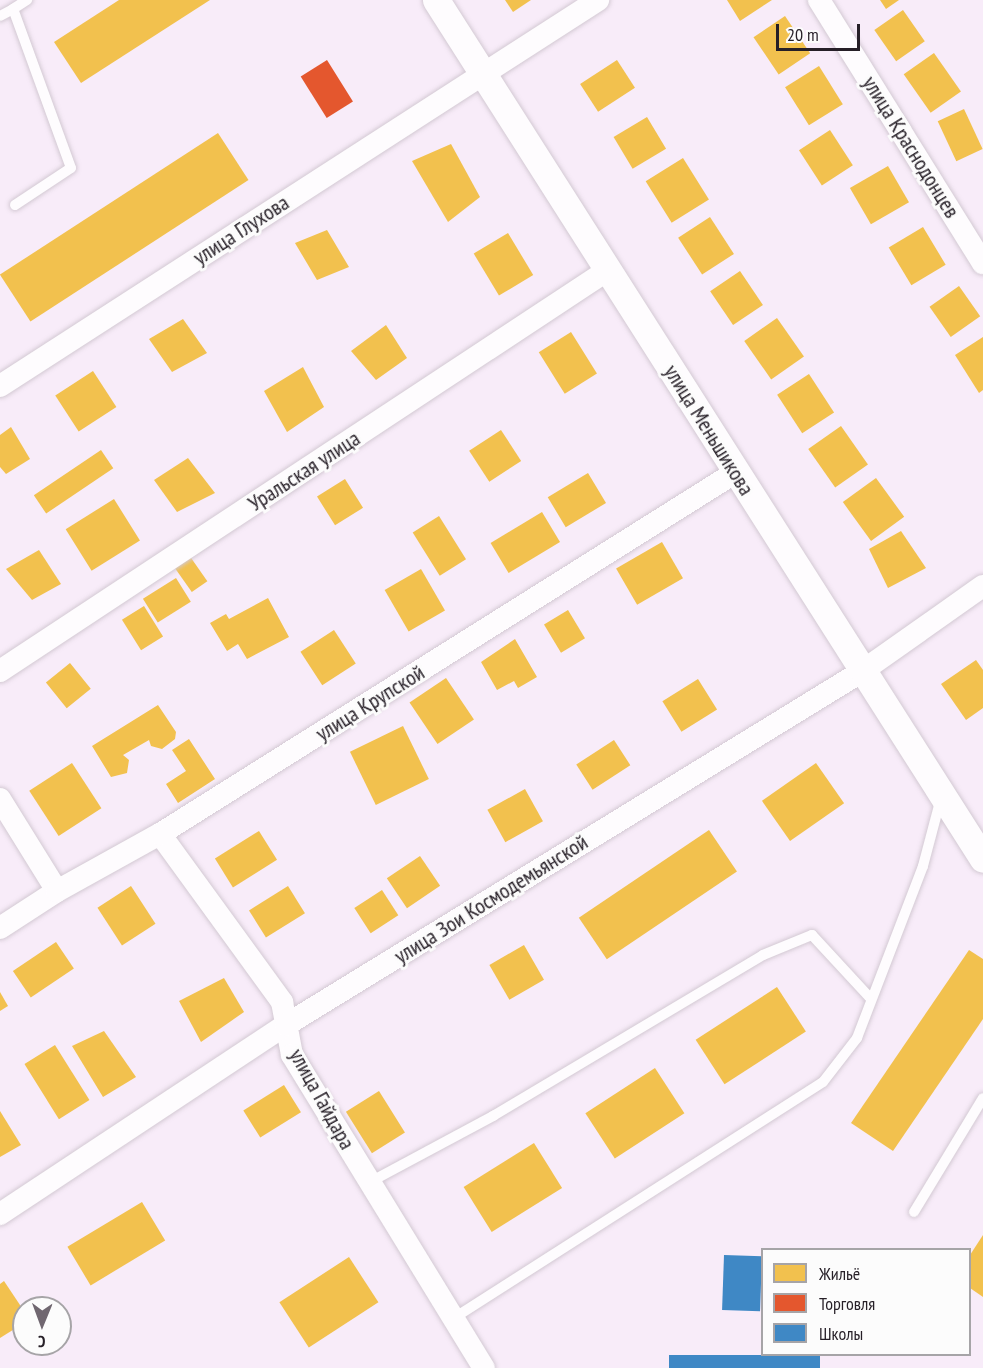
<!DOCTYPE html>
<meta charset="utf-8">
<style>
body{margin:0}
#map{position:relative;width:983px;height:1368px;overflow:hidden;background:#f8ecf9;font-family:"PT Sans Narrow",sans-serif}
div>[style]{position:absolute}
[style*='--x']{left:calc(var(--x)*1px);top:calc(var(--y)*1px);width:calc(var(--w)*1px);rotate:calc(var(--a)*1deg)}
.homes>*{inset:0;background:#f2c14e;transform-origin:0 0}
.shops>*{inset:0;background:#e4572e;transform-origin:0 0}
.schools>*{inset:0;background:#3f88c5;transform-origin:0 0}
.roads{filter:drop-shadow(0 0 2px #d3c9d3) drop-shadow(0 0 2px #d3c9d3)}
.service>*{height:10px;margin:-5px;padding:0 5px;transform-origin:5px;border-radius:5px;background:#fefcfe}
.minor>*{height:22px;margin:-11px;padding:0 11px;transform-origin:11px;border-radius:11px;background:#fefcfe}
.tertiary>*{height:27px;margin:-13.5px;padding:0 13.5px;transform-origin:13.5px;border-radius:13.5px;background:#fefcfe}
span{translate:-50% -50%;white-space:nowrap;text-align:center;line-height:1.15;-webkit-text-stroke:6px #fcfcfc;paint-order:stroke}
.street-label{font-size:22px;color:#261f27}
.legend{position:absolute;left:761px;top:1248px;width:210px;height:108px;box-sizing:border-box;background:#fcfcfc;border:2px solid #a6a4a7;margin:0;padding:8px 10px;list-style:none;font-size:18px;color:#261f27}
.legend li{display:flex;align-items:center;gap:12px;height:30px}
.legend b{width:30px;border:2px solid #a6a4a7}
.north{position:absolute;left:12px;top:1296px;width:60px;height:60px;box-sizing:border-box;background:#fcfcfc;border:2px solid #a6a4a7;border-radius:50%;rotate:181deg;font-size:16px;font-weight:700;line-height:24px;text-align:center;color:#261f27}
.north::after{content:'';display:block;margin:auto;width:21px;height:27px;background:#706770;clip-path:polygon(50% 0,100% 100%,50% 72%,0 100%)}
.scale{position:absolute;left:776px;top:24px;width:84px;height:27px;box-sizing:border-box;border:3px solid #261f27;border-top:0;padding-left:8px;font-size:18px;line-height:21px;white-space:nowrap;color:#261f27;-webkit-text-stroke:4px #fcfcfc;paint-order:stroke}
</style>
<div id="map">
<div class="homes">
<div style="clip-path:polygon(119px 0,210px 0,81px 83px,54px 42px)"></div>
<div style="clip-path:polygon(505px 0,531px 0,513px 12px)"></div>
<div style="clip-path:polygon(727px 0,772px 0,740px 21px)"></div>
<div style="clip-path:polygon(880px 0,899px 0,886px 9px)"></div>
<div style="left:903px;top:10px;width:38px;height:35px;rotate:55deg"></div>
<div style="left:785px;top:16px;width:45px;height:38px;rotate:56deg"></div>
<div style="left:934px;top:53px;width:47px;height:37px;rotate:55deg"></div>
<div style="left:617px;top:60px;width:33px;height:44px;rotate:57deg"></div>
<div style="left:819px;top:66px;width:45px;height:40px;rotate:58deg"></div>
<div style="left:964px;top:109px;width:44px;height:29px;rotate:65deg"></div>
<div style="left:647px;top:117px;width:37px;height:39px;rotate:59deg"></div>
<div style="left:830px;top:130px;width:42px;height:37px;rotate:57deg"></div>
<div style="left:218px;top:133px;width:56px;height:260px;rotate:57deg"></div>
<div style="clip-path:polygon(451px 144px,480px 197px,448px 222px,412px 161px)"></div>
<div style="left:683px;top:158px;width:49px;height:44px;rotate:58deg"></div>
<div style="left:888px;top:166px;width:42px;height:44px;rotate:60deg"></div>
<div style="left:710px;top:217px;width:44px;height:38px;rotate:57deg"></div>
<div style="left:923px;top:227px;width:44px;height:40px;rotate:59deg"></div>
<div style="clip-path:polygon(327px 230px,349px 267px,317px 280px,295px 243px)"></div>
<div style="left:508px;top:233px;width:49px;height:40px;rotate:59deg"></div>
<div style="left:740px;top:271px;width:41px;height:36px;rotate:56deg"></div>
<div style="left:959px;top:286px;width:37px;height:36px;rotate:55deg"></div>
<div style="left:777px;top:318px;width:47px;height:40px;rotate:55deg"></div>
<div style="clip-path:polygon(183px 319px,207px 353px,172px 372px,149px 339px)"></div>
<div style="clip-path:polygon(386px 325px,407px 358px,376px 380px,351px 351px)"></div>
<div style="left:571px;top:332px;width:49px;height:38px;rotate:58deg"></div>
<div style="clip-path:polygon(983px 337px,983px 390px,979px 393px,955px 355px)"></div>
<div style="clip-path:polygon(303px 367px,324px 407px,287px 432px,264px 391px)"></div>
<div style="left:93px;top:371px;width:43px;height:45px;rotate:57deg"></div>
<div style="left:809px;top:374px;width:46px;height:38px;rotate:57deg"></div>
<div style="left:841px;top:426px;width:47px;height:40px;rotate:55deg"></div>
<div style="clip-path:polygon(11px 427px,30px 459px,6px 474px,0 467px,0 435px)"></div>
<div style="left:501px;top:430px;width:37px;height:38px;rotate:57deg"></div>
<div style="left:101px;top:450px;width:22px;height:81px;rotate:56deg"></div>
<div style="clip-path:polygon(188px 458px,215px 493px,177px 512px,154px 480px)"></div>
<div style="left:588px;top:473px;width:35px;height:47px;rotate:59deg"></div>
<div style="left:876px;top:478px;width:48px;height:41px;rotate:54deg"></div>
<div style="left:345px;top:479px;width:34px;height:33px;rotate:58deg"></div>
<div style="left:114px;top:499px;width:49px;height:57px;rotate:58deg"></div>
<div style="left:542px;top:512px;width:35px;height:60px;rotate:59deg"></div>
<div style="left:439px;top:516px;width:51px;height:31px;rotate:58deg"></div>
<div style="clip-path:polygon(901px 531px,926px 568px,888px 588px,869px 549px)"></div>
<div style="left:662px;top:542px;width:42px;height:53px;rotate:60deg"></div>
<div style="clip-path:polygon(39px 550px,61px 584px,32px 600px,6px 569px)"></div>
<div style="left:189px;top:555px;width:32px;height:19px;rotate:55deg"></div>
<div style="left:421px;top:569px;width:48px;height:42px;rotate:60deg"></div>
<div style="left:176px;top:578px;width:28px;height:39px;rotate:58deg"></div>
<div style="clip-path:polygon(268px 598px,289px 637px,247px 659px,238px 644px,227px 651px,210px 623px,226px 614px,229px 619px)"></div>
<div style="left:144px;top:606px;width:36px;height:26px;rotate:58deg"></div>
<div style="left:568px;top:610px;width:33px;height:28px;rotate:59deg"></div>
<div style="left:334px;top:630px;width:40px;height:40px;rotate:57deg"></div>
<div style="clip-path:polygon(515px 639px,537px 677px,518px 688px,514px 681px,497px 690px,481px 662px)"></div>
<div style="clip-path:polygon(976px 660px,983px 670px,983px 708px,966px 720px,941px 684px)"></div>
<div style="left:70px;top:663px;width:33px;height:31px;rotate:51deg"></div>
<div style="left:446px;top:678px;width:50px;height:44px;rotate:56deg"></div>
<div style="left:698px;top:679px;width:36px;height:42px;rotate:58deg"></div>
<div style="clip-path:polygon(158px 705px,176px 732px,175px 739px,162px 749px,151px 746px,149px 740px,123px 755px,129px 760px,127px 773px,111px 777px,92px 746px)"></div>
<div style="left:403px;top:726px;width:59px;height:59px;rotate:64deg"></div>
<div style="clip-path:polygon(189px 739px,215px 779px,178px 803px,166px 784px,186px 771px,172px 750px)"></div>
<div style="left:614px;top:740px;width:30px;height:45px;rotate:57deg"></div>
<div style="left:72px;top:763px;width:54px;height:51px;rotate:57deg"></div>
<div style="left:816px;top:763px;width:49px;height:66px;rotate:55deg"></div>
<div style="left:525px;top:789px;width:37px;height:43px;rotate:61deg"></div>
<div style="left:709px;top:830px;width:50px;height:157px;rotate:56deg"></div>
<div style="left:259px;top:831px;width:34px;height:52px;rotate:58deg"></div>
<div style="left:420px;top:856px;width:36px;height:40px;rotate:56deg"></div>
<div style="left:131px;top:886px;width:45px;height:40px;rotate:57deg"></div>
<div style="left:288px;top:886px;width:32px;height:46px;rotate:58deg"></div>
<div style="left:382px;top:890px;width:30px;height:33px;rotate:57deg"></div>
<div style="left:56px;top:942px;width:32px;height:52px;rotate:56deg"></div>
<div style="left:524px;top:945px;width:40px;height:40px;rotate:60deg"></div>
<div style="clip-path:polygon(969px 950px,983px 959px,983px 1019px,893px 1151px,851px 1123px)"></div>
<div style="clip-path:polygon(224px 978px,244px 1012px,201px 1042px,179px 1001px)"></div>
<div style="left:777px;top:987px;width:53px;height:97px;rotate:57deg"></div>
<div style="clip-path:polygon(0 992px,8px 1006px,0 1011px)"></div>
<div style="clip-path:polygon(104px 1031px,136px 1077px,103px 1097px,72px 1046px)"></div>
<div style="left:55px;top:1045px;width:65px;height:36px;rotate:58deg"></div>
<div style="left:655px;top:1068px;width:54px;height:83px;rotate:57deg"></div>
<div style="left:284px;top:1085px;width:32px;height:48px;rotate:58deg"></div>
<div style="left:379px;top:1091px;width:49px;height:39px;rotate:58deg"></div>
<div style="clip-path:polygon(0 1111px,21px 1145px,0 1157px)"></div>
<div style="left:534px;top:1143px;width:53px;height:83px;rotate:58deg"></div>
<div style="left:142px;top:1202px;width:45px;height:87px;rotate:59deg"></div>
<div style="clip-path:polygon(983px 1235px,983px 1297px,970px 1288px,970px 1255px)"></div>
<div style="left:349px;top:1257px;width:54px;height:83px;rotate:57deg"></div>
<div style="clip-path:polygon(4px 1281px,24px 1311px,24px 1323px,0 1338px,0 1284px)"></div>
</div>
<div class="shops">
<div style="left:327px;top:60px;width:49px;height:31px;rotate:58deg"></div>
</div>
<div class="schools">
<div style="left:724px;top:1255px;width:38px;height:55px;rotate:2deg"></div>
<div style="left:669px;top:1355px;width:151px;height:13px"></div>
</div>
<div class="roads">
<div class="service">
<div style="--x:0;--y:16;--w:15;--a:-28"></div>
<div style="--x:15;--y:205;--w:67;--a:-33.5"></div>
<div style="--x:71;--y:168;--w:169;--a:-110"></div>
<div style="--x:13;--y:9;--w:17;--a:-33"></div>
<div style="--x:370;--y:1182;--w:140;--a:-28.2"></div>
<div style="--x:493;--y:1116;--w:314;--a:-30.8"></div>
<div style="--x:763;--y:955;--w:53;--a:-22.2"></div>
<div style="--x:812;--y:935;--w:87;--a:47.3"></div>
<div style="--x:914;--y:1212;--w:133;--a:-58.8"></div>
<div style="--x:454;--y:1318;--w:438;--a:-32.6"></div>
<div style="--x:823;--y:1082;--w:56;--a:-52.3"></div>
<div style="--x:857;--y:1038;--w:184;--a:-69"></div>
<div style="--x:923;--y:866;--w:70;--a:-75.2"></div>
</div>
<div class="minor">
<div style="--x:819;--y:0;--w:310;--a:58.1"></div>
<div style="--x:0;--y:386;--w:712;--a:-32.84"></div>
<div style="--x:0;--y:671;--w:728;--a:-33.41"></div>
<div style="--x:0;--y:799;--w:108;--a:58.2"></div>
<div style="--x:160;--y:834;--w:208;--a:54"></div>
<div style="--x:282;--y:1002;--w:54;--a:79.3"></div>
<div style="--x:292;--y:1055;--w:367;--a:58.5"></div>
<div style="--x:0;--y:928;--w:68;--a:-33"></div>
<div style="--x:57;--y:891;--w:118;--a:-29"></div>
<div style="--x:160;--y:834;--w:680;--a:-32.15"></div>
<div style="--x:0;--y:1214;--w:343;--a:-33.5"></div>
<div style="--x:286;--y:1025;--w:675;--a:-31.55"></div>
<div style="--x:861;--y:672;--w:149;--a:-35.2"></div>
</div>
<div class="tertiary">
<div style="--x:436;--y:0;--w:1018;--a:57.51"></div>
</div>
</div>
<div class="street-label">
<span style="left:911px;top:147px;rotate:58deg">улица Краснодонцев</span>
<span style="left:241px;top:230px;rotate:-33deg">улица Глухова</span>
<span style="left:709px;top:430px;rotate:58deg">улица Меньшикова</span>
<span style="left:304px;top:471px;rotate:-33deg">Уральская улица</span>
<span style="left:370px;top:703px;rotate:-32deg">улица Крупской</span>
<span style="left:491px;top:899px;rotate:-32deg">улица Зои Космодемьянской</span>
<span style="left:322px;top:1099px;rotate:61deg">улица Гайдара</span>
</div>
<ul class="legend">
<li><b style="height:16px;background:#f2c14e"></b>Жильё</li>
<li><b style="height:16px;background:#e4572e"></b>Торговля</li>
<li><b style="height:16px;background:#3f88c5"></b>Школы</li>
</ul>
<div class="north">С</div>
<div class="scale">20 m</div>
</div>
